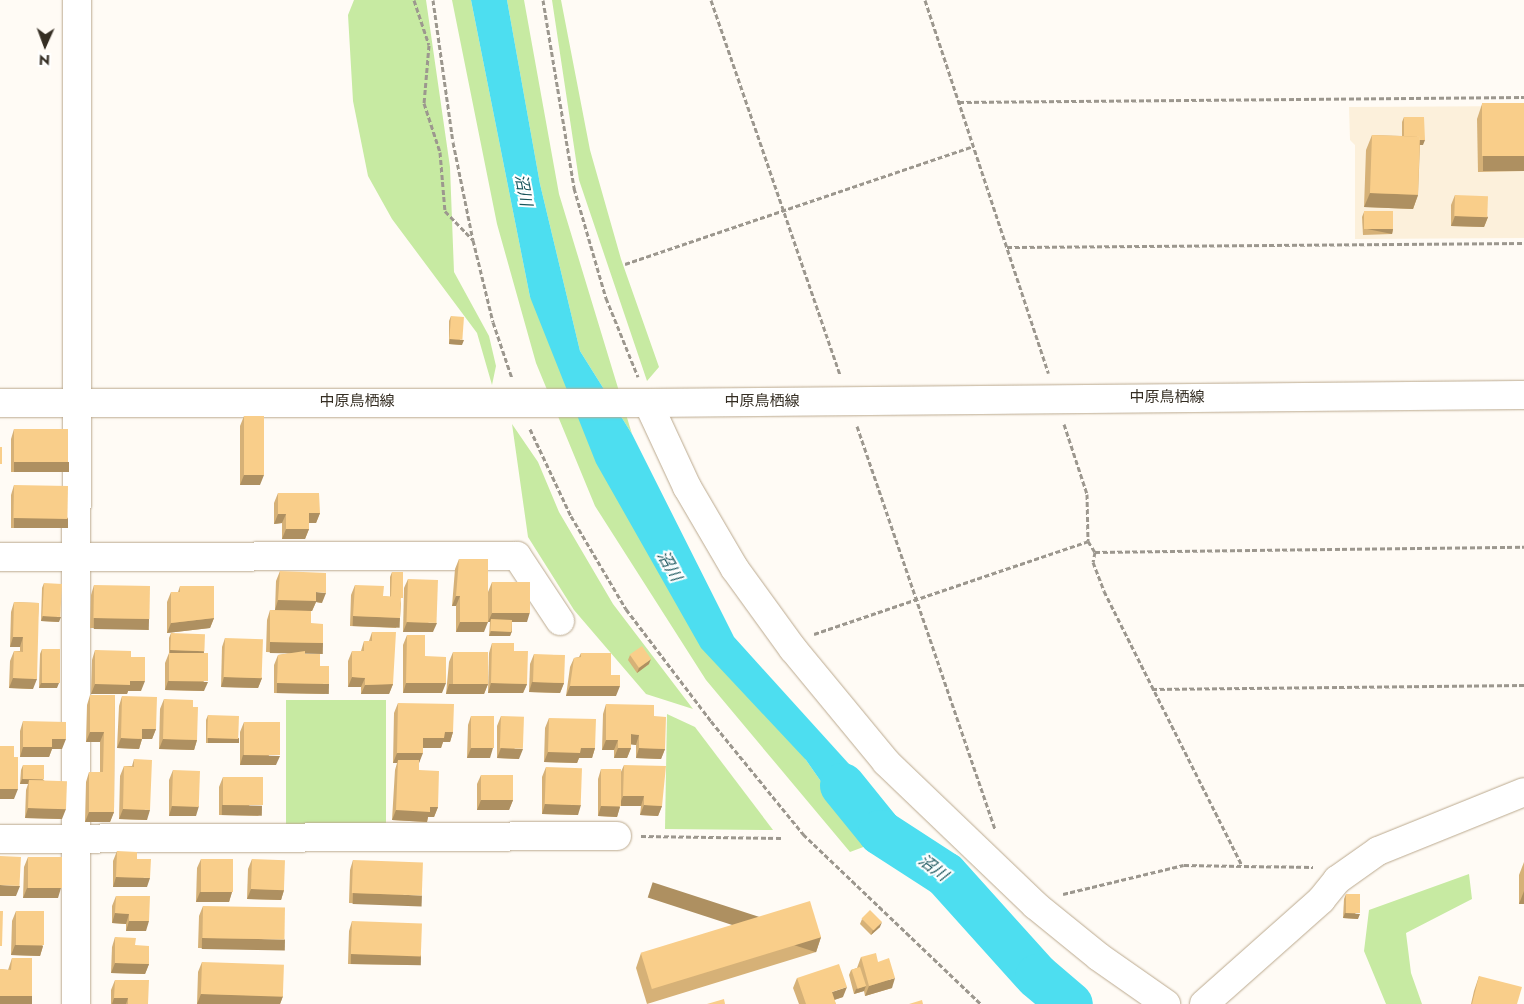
<!DOCTYPE html>
<meta charset="utf-8">
<style>
body{margin:0}
#map{position:relative;width:1524px;height:1004px;overflow:hidden;background:#fffbf5;font-family:Jost,"Noto Sans JP",sans-serif}
div>[style]{position:absolute}
[style*='--x']{left:calc(var(--x)*1px);top:calc(var(--y)*1px);width:calc(var(--w)*1px);rotate:calc(var(--a)*1deg)}
.industrial>*{inset:0;background:#fcf0db}
.green>*{inset:0;background:#c7eaa2;transform-origin:0 0}
.water>*{inset:0;background:#4ddef0}
.river>*{height:45px;margin:-22.5px;padding:0 22.5px;transform-origin:22.5px;border-radius:22.5px;background:#4ddef0}
.path>*{height:3px;margin-top:-1.5px;transform-origin:0;background:repeating-linear-gradient(90deg,#9c978e 0 5px,transparent 0 7.5px)}
.roads{filter:drop-shadow(0 0 1px #bba98e) drop-shadow(0 0 1px #bba98e)}
.street>*{height:28px;margin:-14px;padding:0 14px;transform-origin:14px;border-radius:14px;background:#fff}
.secondary>*{height:28px;margin:-14px;padding:0 14px;transform-origin:14px;border-radius:14px;background:#fff}
.wall>*{inset:0;background:#d6b177}
.shaded-wall>*{inset:0;background:#ae9061;transform-origin:0 0}
.building>*{inset:0;background:#f9ce8a;transform-origin:0 0}
span{translate:-50% -50%;white-space:nowrap;text-align:center;line-height:1.15;-webkit-text-stroke:4px #fff;paint-order:stroke}
.street-label{font-size:15px;color:#352e23}
.water-label{font-size:16px;color:#18555c;font-style:italic}
.north{position:absolute;left:20px;top:20px;width:50px;height:50px;-webkit-text-stroke:4px #fff;paint-order:stroke;rotate:182deg;font-size:14px;font-weight:700;line-height:20px;text-align:center;color:#352e23}
.north::after{content:'';display:block;margin:auto;width:18px;height:22px;background:#352e23;clip-path:polygon(50% 0,100% 100%,50% 72%,0 100%)}
</style>
<div id="map">
<div class="industrial">
<div style="clip-path:polygon(1524px 106px,1524px 238px,1355px 239px,1355px 145px,1350px 140px,1349px 107px)"></div>
</div>
<div class="green">
<div style="clip-path:polygon(354px 0,426px 0,450px 167px,454px 272px,489px 336px,496px 366px,492px 385px,477px 333px,392px 219px,368px 176px,353px 101px,348px 15px)"></div>
<div style="clip-path:polygon(452px 0,471px 0,530px 297px,806px 760px,866px 846px,850px 852px,706px 680px,595px 506px,536px 363px,497px 224px)"></div>
<div style="clip-path:polygon(507px 0,524px 0,559px 194px,632px 434px,580px 351px,540px 184px)"></div>
<div style="clip-path:polygon(552px 0,561px 0,590px 150px,621px 259px,659px 367px,647px 381px,579px 180px)"></div>
<div style="clip-path:polygon(512px 424px,538px 462px,559px 512px,613px 604px,693px 709px,646px 694px,574px 610px,528px 537px)"></div>
<div style="left:286px;top:700px;width:100px;height:130px"></div>
<div style="clip-path:polygon(667px 714px,695px 727px,773px 830px,665px 829px)"></div>
<div style="clip-path:polygon(1469px 874px,1472px 899px,1406px 933px,1411px 973px,1422px 1004px,1386px 1004px,1364px 951px,1369px 910px)"></div>
</div>
<div class="water">
<div style="clip-path:polygon(471px 0,507px 0,540px 184px,580px 351px,632px 434px,734px 637px,897px 817px,866px 846px,806px 760px,701px 648px,596px 463px,530px 297px)"></div>
</div>
<div class="river">
<div style="--x:842;--y:785;--w:60;--a:51"></div>
<div style="--x:880;--y:832;--w:77;--a:32.9"></div>
<div style="--x:945;--y:874;--w:137;--a:48"></div>
<div style="--x:1037;--y:976;--w:43;--a:40.3"></div>
</div>
<div class="path">
<div style="--x:414;--y:0;--w:47;--a:71.6"></div>
<div style="--x:429;--y:45;--w:58;--a:94.9"></div>
<div style="--x:424;--y:103;--w:52;--a:71.9"></div>
<div style="--x:440;--y:152;--w:59;--a:85.2"></div>
<div style="--x:445;--y:211;--w:40;--a:46"></div>
<div style="--x:433;--y:0;--w:143;--a:82"></div>
<div style="--x:453;--y:142;--w:100;--a:78.5"></div>
<div style="--x:473;--y:240;--w:84;--a:76.3"></div>
<div style="--x:493;--y:322;--w:59;--a:71.3"></div>
<div style="--x:543;--y:0;--w:191;--a:80.6"></div>
<div style="--x:574;--y:188;--w:115;--a:73.8"></div>
<div style="--x:606;--y:298;--w:85;--a:67.9"></div>
<div style="--x:711;--y:0;--w:397;--a:71"></div>
<div style="--x:925;--y:0;--w:393;--a:71.7"></div>
<div style="--x:959;--y:102;--w:565;--a:-0.51"></div>
<div style="--x:1007;--y:247;--w:517;--a:-0.44"></div>
<div style="--x:625;--y:264;--w:367;--a:-18.7"></div>
<div style="--x:1064;--y:424;--w:74;--a:71.8"></div>
<div style="--x:1087;--y:494;--w:47;--a:88.8"></div>
<div style="--x:1088;--y:541;--w:13;--a:58"></div>
<div style="--x:1095;--y:552;--w:10;--a:101"></div>
<div style="--x:1093;--y:562;--w:31;--a:69"></div>
<div style="--x:1104;--y:591;--w:307;--a:63.3"></div>
<div style="--x:857;--y:426;--w:426;--a:71.1"></div>
<div style="--x:530;--y:429;--w:96;--a:64.8"></div>
<div style="--x:571;--y:516;--w:108;--a:59.4"></div>
<div style="--x:626;--y:609;--w:141;--a:52.8"></div>
<div style="--x:711;--y:721;--w:146;--a:50.8"></div>
<div style="--x:803;--y:834;--w:246;--a:43.7"></div>
<div style="--x:1095;--y:552;--w:429;--a:-0.7"></div>
<div style="--x:814;--y:634;--w:289;--a:-18.7"></div>
<div style="--x:1152;--y:689;--w:372;--a:-0.6"></div>
<div style="--x:641;--y:836;--w:140;--a:0.8"></div>
<div style="--x:1063;--y:894;--w:124;--a:-13.5"></div>
<div style="--x:1184;--y:865;--w:129;--a:0.9"></div>
</div>
<div class="roads">
<div class="street">
<div style="--x:648;--y:403;--w:93;--a:65.1"></div>
<div style="--x:687;--y:487;--w:95;--a:59.7"></div>
<div style="--x:735;--y:569;--w:99;--a:54.1"></div>
<div style="--x:793;--y:649;--w:146;--a:50.5"></div>
<div style="--x:886;--y:762;--w:207;--a:43.8"></div>
<div style="--x:1035;--y:905;--w:82;--a:39.1"></div>
<div style="--x:1099;--y:957;--w:82;--a:35"></div>
<div style="--x:0;--y:557;--w:517;--a:-0.11"></div>
<div style="--x:517;--y:556;--w:78;--a:56.5"></div>
<div style="--x:0;--y:839;--w:617;--a:-0.28"></div>
<div style="--x:76;--y:1004;--w:1004;--a:-89.94"></div>
<div style="--x:1204;--y:1004;--w:157;--a:-41.6"></div>
<div style="--x:1321;--y:900;--w:26;--a:-51"></div>
<div style="--x:1337;--y:880;--w:50;--a:-35.3"></div>
<div style="--x:1378;--y:851;--w:157;--a:-22"></div>
</div>
<div class="secondary">
<div style="--x:0;--y:403;--w:648;--a:0"></div>
<div style="--x:648;--y:403;--w:876;--a:-0.52"></div>
</div>
</div>
<div class="wall">
<div style="clip-path:polygon(1524px 103px,1524px 171px,1478px 172px,1477px 119px,1482px 104px)"></div>
<div style="clip-path:polygon(1404px 117px,1423px 145px,1420px 145px,1418px 195px,1413px 209px,1364px 207px,1366px 150px,1372px 135px,1402px 136px,1402px 122px)"></div>
<div style="clip-path:polygon(1455px 195px,1488px 217px,1484px 227px,1451px 226px,1451px 205px)"></div>
<div style="clip-path:polygon(1364px 212px,1393px 229px,1392px 234px,1363px 235px,1362px 217px)"></div>
<div style="clip-path:polygon(451px 316px,462px 345px,449px 344px,449px 321px)"></div>
<div style="clip-path:polygon(244px 416px,260px 485px,240px 485px,240px 426px)"></div>
<div style="clip-path:polygon(14px 429px,65px 472px,11px 472px,11px 439px)"></div>
<div style="clip-path:polygon(14px 485px,68px 518px,64px 528px,11px 528px,11px 495px)"></div>
<div style="clip-path:polygon(278px 493px,320px 513px,316px 523px,309px 523px,309px 529px,305px 539px,282px 539px,282px 523px,274px 524px,274px 503px)"></div>
<div style="clip-path:polygon(459px 559px,484px 632px,456px 632px,456px 606px,452px 606px,455px 569px)"></div>
<div style="clip-path:polygon(280px 571px,322px 603px,316px 602px,312px 611px,311px 611px,311px 623px,323px 643px,319px 653px,305px 653px,305px 654px,320px 666px,325px 694px,274px 693px,274px 665px,278px 655px,292px 653px,266px 652px,267px 620px,270px 610px,295px 610px,275px 610px,276px 581px)"></div>
<div style="clip-path:polygon(392px 572px,401px 603px,400px 618px,396px 628px,350px 626px,351px 595px,355px 585px,383px 596px,390px 597px,390px 577px)"></div>
<div style="clip-path:polygon(408px 579px,433px 632px,403px 632px,404px 588px)"></div>
<div style="clip-path:polygon(492px 582px,527px 622px,512px 622px,512px 631px,510px 636px,489px 636px,490px 622px,488px 622px,488px 592px)"></div>
<div style="clip-path:polygon(44px 583px,59px 622px,41px 621px,42px 588px)"></div>
<div style="clip-path:polygon(94px 585px,149px 619px,146px 629px,90px 628px,91px 595px)"></div>
<div style="clip-path:polygon(180px 586px,214px 618px,210px 628px,167px 633px,167px 602px,171px 592px,178px 592px)"></div>
<div style="clip-path:polygon(14px 602px,39px 603px,33px 689px,9px 688px,10px 661px,14px 651px,20px 651px,20px 647px,10px 647px,11px 612px)"></div>
<div style="clip-path:polygon(372px 632px,393px 684px,389px 694px,361px 694px,361px 687px,348px 687px,348px 661px,352px 651px,361px 651px,364px 641px,369px 641px)"></div>
<div style="clip-path:polygon(171px 633px,204px 651px,203px 653px,204px 691px,165px 690px,165px 663px,169px 653px,169px 638px)"></div>
<div style="clip-path:polygon(407px 635px,425px 656px,442px 693px,403px 693px,403px 645px)"></div>
<div style="clip-path:polygon(225px 638px,262px 678px,258px 688px,221px 687px,222px 647px)"></div>
<div style="clip-path:polygon(492px 643px,514px 651px,527px 684px,523px 693px,488px 693px,489px 653px)"></div>
<div style="clip-path:polygon(42px 649px,57px 688px,39px 688px,40px 654px)"></div>
<div style="clip-path:polygon(95px 650px,131px 657px,141px 691px,128px 691px,127px 694px,91px 694px,92px 660px)"></div>
<div style="clip-path:polygon(453px 652px,488px 684px,484px 694px,446px 694px,449px 662px)"></div>
<div style="clip-path:polygon(581px 653px,611px 675px,616px 696px,566px 696px,570px 667px,574px 658px,579px 657px)"></div>
<div style="clip-path:polygon(534px 654px,564px 683px,560px 693px,529px 692px,530px 664px)"></div>
<div style="clip-path:polygon(630px 655px,649px 664px,637px 673px,628px 660px)"></div>
<div style="clip-path:polygon(90px 695px,115px 695px,114px 812px,110px 822px,85px 822px,86px 782px,89px 772px,100px 772px,100px 742px,86px 742px,87px 705px)"></div>
<div style="clip-path:polygon(122px 696px,156px 729px,152px 739px,142px 739px,139px 749px,117px 748px,119px 706px)"></div>
<div style="clip-path:polygon(164px 699px,193px 707px,197px 740px,194px 750px,159px 749px,160px 709px)"></div>
<div style="clip-path:polygon(398px 703px,453px 732px,450px 742px,443px 742px,441px 748px,423px 748px,419px 763px,419px 770px,438px 807px,434px 817px,428px 817px,427px 822px,392px 820px,395px 770px,397px 763px,393px 763px,394px 713px)"></div>
<div style="clip-path:polygon(606px 704px,654px 716px,665px 749px,661px 759px,636px 758px,636px 745px,631px 744px,631px 748px,627px 758px,614px 758px,614px 750px,602px 750px,603px 714px)"></div>
<div style="clip-path:polygon(208px 715px,237px 743px,206px 743px,206px 720px)"></div>
<div style="clip-path:polygon(471px 716px,490px 758px,467px 758px,468px 725px)"></div>
<div style="clip-path:polygon(501px 716px,519px 759px,497px 758px,497px 726px)"></div>
<div style="clip-path:polygon(549px 718px,595px 748px,592px 758px,579px 758px,577px 763px,544px 762px,545px 728px)"></div>
<div style="clip-path:polygon(23px 721px,62px 749px,52px 749px,49px 757px,20px 757px,20px 731px)"></div>
<div style="clip-path:polygon(244px 722px,276px 765px,240px 765px,240px 732px)"></div>
<div style="clip-path:polygon(134px 759px,147px 820px,119px 819px,120px 776px,124px 766px,132px 766px)"></div>
<div style="clip-path:polygon(23px 765px,44px 780px,62px 819px,25px 818px,26px 790px,28px 784px,20px 784px,21px 770px)"></div>
<div style="clip-path:polygon(624px 765px,662px 806px,658px 816px,640px 815px,641px 806px,620px 806px,617px 817px,598px 816px,598px 779px,601px 769px,620px 774px)"></div>
<div style="clip-path:polygon(546px 767px,578px 815px,542px 814px,542px 777px)"></div>
<div style="clip-path:polygon(173px 770px,196px 816px,169px 816px,169px 780px)"></div>
<div style="clip-path:polygon(481px 775px,513px 800px,509px 810px,477px 810px,477px 784px)"></div>
<div style="clip-path:polygon(223px 777px,259px 816px,219px 815px,219px 787px)"></div>
<div style="clip-path:polygon(117px 851px,137px 859px,147px 887px,113px 887px,113px 861px)"></div>
<div style="clip-path:polygon(28px 857px,58px 898px,23px 898px,24px 867px)"></div>
<div style="clip-path:polygon(201px 859px,232px 892px,229px 902px,196px 902px,197px 868px)"></div>
<div style="clip-path:polygon(252px 859px,284px 890px,281px 900px,247px 899px,248px 869px)"></div>
<div style="clip-path:polygon(353px 860px,419px 905px,349px 903px,350px 870px)"></div>
<div style="clip-path:polygon(1524px 862px,1524px 904px,1519px 904px,1519px 875px)"></div>
<div style="clip-path:polygon(1346px 894px,1358px 919px,1343px 918px,1344px 899px)"></div>
<div style="clip-path:polygon(116px 896px,146px 931px,126px 931px,126px 924px,112px 923px,112px 906px)"></div>
<div style="clip-path:polygon(203px 906px,281px 950px,198px 948px,199px 916px)"></div>
<div style="clip-path:polygon(16px 911px,43px 946px,40px 956px,11px 955px,12px 921px)"></div>
<div style="clip-path:polygon(862px 919px,880px 927px,871px 935px,860px 924px)"></div>
<div style="clip-path:polygon(352px 921px,421px 955px,418px 965px,348px 964px,349px 931px)"></div>
<div style="clip-path:polygon(115px 937px,135px 945px,149px 964px,145px 974px,111px 973px,112px 947px)"></div>
<div style="clip-path:polygon(821px 937px,816px 952px,647px 1004px,636px 968px,641px 953px)"></div>
<div style="clip-path:polygon(861px 957px,878px 962px,892px 988px,865px 996px,864px 991px,854px 994px,849px 975px,851px 970px,857px 968px)"></div>
<div style="clip-path:polygon(12px 958px,32px 996px,29px 1004px,0 1004px,0 969px,8px 970px)"></div>
<div style="clip-path:polygon(202px 962px,283px 996px,280px 1004px,197px 1004px,198px 972px)"></div>
<div style="clip-path:polygon(1479px 976px,1517px 1004px,1471px 1004px,1474px 991px)"></div>
<div style="clip-path:polygon(797px 978px,843px 997px,834px 1000px,836px 1004px,799px 1004px,793px 988px)"></div>
<div style="clip-path:polygon(115px 980px,148px 1004px,111px 1004px,111px 990px)"></div>
</div>
<div class="shaded-wall">
<div style="clip-path:polygon(1404px 140px,1425px 140px,1423px 145px,1402px 145px)"></div>
<div style="left:1524px;top:156px;width:15px;height:41px;rotate:90deg"></div>
<div style="clip-path:polygon(1370px 193px,1418px 195px,1413px 209px,1364px 207px)"></div>
<div style="clip-path:polygon(1455px 216px,1488px 217px,1484px 227px,1451px 226px)"></div>
<div style="left:1393px;top:229px;width:5px;height:28px;rotate:101deg"></div>
<div style="clip-path:polygon(450px 339px,464px 340px,462px 345px,449px 344px)"></div>
<div style="left:14px;top:462px;width:55px;height:10px"></div>
<div style="clip-path:polygon(244px 475px,264px 475px,260px 485px,240px 485px)"></div>
<div style="clip-path:polygon(309px 513px,320px 513px,316px 523px,305px 523px)"></div>
<div style="clip-path:polygon(278px 514px,286px 514px,282px 523px,274px 524px)"></div>
<div style="left:14px;top:518px;width:54px;height:10px"></div>
<div style="clip-path:polygon(286px 529px,309px 529px,305px 539px,282px 539px)"></div>
<div style="clip-path:polygon(316px 592px,326px 593px,322px 603px,316px 602px,312px 611px,275px 610px,278px 600px)"></div>
<div style="clip-path:polygon(456px 596px,460px 596px,456px 606px,452px 606px)"></div>
<div style="clip-path:polygon(530px 612px,527px 622px,491px 622px,491px 619px,490px 622px,488px 622px,492px 613px)"></div>
<div style="clip-path:polygon(43px 616px,61px 617px,59px 622px,41px 621px)"></div>
<div style="left:353px;top:616px;width:47px;height:10px;rotate:2deg"></div>
<div style="left:94px;top:618px;width:55px;height:11px;rotate:1deg"></div>
<div style="clip-path:polygon(214px 618px,210px 628px,167px 633px,171px 623px)"></div>
<div style="clip-path:polygon(407px 622px,437px 623px,433px 632px,403px 632px)"></div>
<div style="clip-path:polygon(460px 622px,488px 622px,484px 632px,456px 632px)"></div>
<div style="clip-path:polygon(491px 631px,512px 631px,510px 636px,489px 636px)"></div>
<div style="clip-path:polygon(13px 637px,23px 637px,20px 647px,10px 647px)"></div>
<div style="left:270px;top:642px;width:53px;height:11px;rotate:1deg"></div>
<div style="left:170px;top:650px;width:34px;height:5px;rotate:2deg"></div>
<div style="clip-path:polygon(651px 659px,649px 664px,637px 673px,639px 668px)"></div>
<div style="clip-path:polygon(224px 677px,262px 678px,258px 688px,221px 687px)"></div>
<div style="clip-path:polygon(352px 677px,365px 678px,361px 687px,348px 687px)"></div>
<div style="clip-path:polygon(13px 678px,37px 679px,33px 689px,9px 688px)"></div>
<div style="clip-path:polygon(130px 681px,145px 681px,141px 691px,128px 691px,127px 694px,91px 694px,95px 684px)"></div>
<div style="clip-path:polygon(168px 681px,208px 682px,204px 691px,165px 690px)"></div>
<div style="clip-path:polygon(532px 682px,564px 683px,560px 693px,529px 692px)"></div>
<div style="clip-path:polygon(41px 683px,59px 683px,57px 688px,39px 688px)"></div>
<div style="left:277px;top:683px;width:52px;height:10px;rotate:1deg"></div>
<div style="clip-path:polygon(406px 683px,446px 683px,442px 693px,403px 693px)"></div>
<div style="clip-path:polygon(491px 683px,527px 684px,523px 693px,488px 693px)"></div>
<div style="clip-path:polygon(393px 684px,389px 694px,361px 694px,365px 685px)"></div>
<div style="clip-path:polygon(449px 684px,488px 684px,484px 694px,446px 694px)"></div>
<div style="clip-path:polygon(570px 686px,620px 686px,616px 696px,566px 696px)"></div>
<div style="clip-path:polygon(142px 729px,156px 729px,152px 739px,139px 739px)"></div>
<div style="clip-path:polygon(90px 732px,104px 732px,100px 742px,86px 742px)"></div>
<div style="clip-path:polygon(445px 732px,453px 732px,450px 742px,443px 742px,441px 748px,419px 748px,423px 738px)"></div>
<div style="clip-path:polygon(631px 734px,639px 735px,636px 745px,627px 744px)"></div>
<div style="clip-path:polygon(121px 738px,142px 739px,139px 749px,117px 748px)"></div>
<div style="left:208px;top:738px;width:31px;height:5px"></div>
<div style="clip-path:polygon(52px 739px,66px 739px,62px 749px,52px 749px,49px 757px,20px 757px,23px 747px)"></div>
<div style="clip-path:polygon(163px 739px,197px 740px,194px 750px,159px 749px)"></div>
<div style="clip-path:polygon(606px 740px,618px 740px,614px 750px,602px 750px)"></div>
<div style="clip-path:polygon(471px 748px,493px 748px,490px 758px,467px 758px)"></div>
<div style="clip-path:polygon(501px 748px,523px 749px,519px 759px,497px 758px)"></div>
<div style="clip-path:polygon(581px 748px,595px 748px,592px 758px,579px 758px,577px 763px,544px 762px,548px 752px)"></div>
<div style="clip-path:polygon(618px 748px,631px 748px,627px 758px,614px 758px)"></div>
<div style="clip-path:polygon(639px 748px,665px 749px,661px 759px,636px 758px)"></div>
<div style="clip-path:polygon(397px 753px,423px 753px,419px 763px,398px 760px,397px 763px,393px 763px)"></div>
<div style="clip-path:polygon(243px 755px,280px 756px,276px 765px,240px 765px)"></div>
<div style="clip-path:polygon(22px 779px,44px 780px,29px 780px,28px 784px,20px 784px)"></div>
<div style="clip-path:polygon(0 789px,18px 789px,14px 799px,0 799px)"></div>
<div style="clip-path:polygon(623px 796px,644px 796px,641px 806px,619px 806px)"></div>
<div style="clip-path:polygon(481px 800px,513px 800px,509px 810px,477px 810px)"></div>
<div style="clip-path:polygon(545px 804px,581px 805px,578px 815px,542px 814px)"></div>
<div style="left:222px;top:805px;width:40px;height:10px;rotate:1deg"></div>
<div style="clip-path:polygon(644px 805px,662px 806px,658px 816px,640px 815px)"></div>
<div style="clip-path:polygon(172px 806px,199px 806px,196px 816px,169px 816px)"></div>
<div style="clip-path:polygon(601px 806px,620px 807px,617px 817px,598px 816px)"></div>
<div style="clip-path:polygon(430px 807px,438px 807px,434px 817px,428px 817px,427px 822px,392px 820px,396px 810px)"></div>
<div style="clip-path:polygon(28px 808px,66px 809px,62px 819px,25px 818px)"></div>
<div style="clip-path:polygon(123px 809px,150px 810px,147px 820px,119px 819px)"></div>
<div style="clip-path:polygon(89px 812px,114px 812px,110px 822px,85px 822px)"></div>
<div style="clip-path:polygon(116px 877px,150px 878px,147px 887px,113px 887px)"></div>
<div style="clip-path:polygon(0 885px,20px 886px,16px 896px,0 896px)"></div>
<div style="clip-path:polygon(27px 888px,61px 888px,58px 898px,23px 898px)"></div>
<div style="clip-path:polygon(251px 889px,284px 890px,281px 900px,247px 899px)"></div>
<div style="clip-path:polygon(1524px 891px,1524px 904px,1519px 904px)"></div>
<div style="clip-path:polygon(200px 892px,232px 892px,229px 902px,196px 902px)"></div>
<div style="left:353px;top:893px;width:69px;height:11px;rotate:2deg"></div>
<div style="clip-path:polygon(115px 913px,129px 914px,126px 924px,112px 923px)"></div>
<div style="clip-path:polygon(1345px 913px,1360px 914px,1358px 919px,1343px 918px)"></div>
<div style="clip-path:polygon(129px 921px,149px 921px,146px 931px,126px 931px)"></div>
<div style="clip-path:polygon(882px 922px,880px 927px,871px 935px,873px 930px)"></div>
<div style="left:821px;top:937px;width:16px;height:177px;rotate:108deg"></div>
<div style="left:202px;top:938px;width:83px;height:11px;rotate:1deg"></div>
<div style="clip-path:polygon(15px 945px,43px 946px,40px 956px,11px 955px)"></div>
<div style="left:351px;top:954px;width:70px;height:10px;rotate:1deg"></div>
<div style="clip-path:polygon(115px 963px,149px 964px,145px 974px,111px 973px)"></div>
<div style="clip-path:polygon(895px 978px,892px 988px,865px 996px,869px 986px)"></div>
<div style="clip-path:polygon(866px 986px,864px 991px,854px 994px,856px 989px)"></div>
<div style="clip-path:polygon(847px 987px,843px 997px,828px 1002px,832px 992px)"></div>
<div style="clip-path:polygon(201px 994px,283px 996px,280px 1004px,197px 1004px)"></div>
<div style="left:0;top:996px;width:32px;height:8px"></div>
<div style="clip-path:polygon(114px 998px,128px 998px,126px 1004px,112px 1004px)"></div>
</div>
<div class="building">
<div style="left:1524px;top:103px;width:53px;height:42px;rotate:90deg"></div>
<div style="clip-path:polygon(1404px 117px,1424px 117px,1425px 140px,1420px 140px,1420px 137px,1404px 136px)"></div>
<div style="left:1372px;top:135px;width:48px;height:58px;rotate:2deg"></div>
<div style="left:1455px;top:195px;width:33px;height:21px;rotate:2deg"></div>
<div style="left:1393px;top:211px;width:18px;height:29px;rotate:90deg"></div>
<div style="left:451px;top:316px;width:13px;height:23px;rotate:4deg"></div>
<div style="left:244px;top:416px;width:20px;height:59px"></div>
<div style="left:14px;top:429px;width:54px;height:33px"></div>
<div style="left:0;top:447px;width:2px;height:17px"></div>
<div style="left:14px;top:485px;width:54px;height:33px;rotate:1deg"></div>
<div style="clip-path:polygon(278px 493px,319px 493px,320px 513px,309px 513px,309px 529px,286px 529px,286px 514px,278px 514px)"></div>
<div style="clip-path:polygon(459px 559px,488px 559px,488px 622px,460px 622px,460px 596px,456px 596px)"></div>
<div style="clip-path:polygon(280px 571px,326px 573px,326px 593px,316px 592px,316px 601px,278px 600px)"></div>
<div style="clip-path:polygon(392px 572px,403px 572px,403px 598px,401px 598px,401px 597px,391px 597px)"></div>
<div style="left:408px;top:579px;width:30px;height:43px;rotate:2deg"></div>
<div style="left:492px;top:582px;width:38px;height:31px"></div>
<div style="left:44px;top:583px;width:18px;height:33px;rotate:3deg"></div>
<div style="left:94px;top:585px;width:56px;height:33px;rotate:1deg"></div>
<div style="clip-path:polygon(355px 585px,384px 586px,383px 596px,401px 597px,400px 618px,353px 616px)"></div>
<div style="clip-path:polygon(180px 586px,214px 586px,214px 618px,171px 623px,171px 592px,180px 592px)"></div>
<div style="clip-path:polygon(14px 602px,39px 603px,37px 679px,13px 678px,14px 651px,23px 652px,23px 637px,13px 637px)"></div>
<div style="clip-path:polygon(270px 610px,311px 611px,311px 623px,323px 624px,323px 643px,270px 642px)"></div>
<div style="left:491px;top:619px;width:21px;height:12px;rotate:3deg"></div>
<div style="clip-path:polygon(372px 632px,396px 632px,393px 684px,365px 685px,365px 678px,352px 677px,352px 651px,364px 651px,364px 641px,372px 641px)"></div>
<div style="left:171px;top:633px;width:34px;height:17px;rotate:2deg"></div>
<div style="clip-path:polygon(407px 635px,425px 635px,425px 656px,446px 657px,446px 683px,406px 683px)"></div>
<div style="left:225px;top:638px;width:38px;height:39px;rotate:2deg"></div>
<div style="clip-path:polygon(492px 643px,514px 643px,514px 651px,528px 651px,527px 684px,491px 683px)"></div>
<div style="left:642px;top:646px;width:16px;height:15px;rotate:55deg"></div>
<div style="left:42px;top:649px;width:18px;height:34px"></div>
<div style="clip-path:polygon(95px 650px,131px 651px,131px 657px,145px 657px,145px 681px,130px 681px,130px 685px,95px 684px)"></div>
<div style="clip-path:polygon(305px 651px,305px 654px,320px 654px,320px 666px,329px 666px,329px 684px,277px 683px,278px 655px)"></div>
<div style="left:453px;top:652px;width:35px;height:32px"></div>
<div style="left:169px;top:653px;width:39px;height:28px"></div>
<div style="clip-path:polygon(581px 653px,611px 653px,611px 675px,620px 675px,620px 686px,570px 686px,574px 658px,581px 657px)"></div>
<div style="left:534px;top:654px;width:31px;height:28px;rotate:2deg"></div>
<div style="clip-path:polygon(90px 695px,115px 695px,114px 812px,89px 812px,89px 772px,103px 772px,104px 732px,90px 732px)"></div>
<div style="clip-path:polygon(122px 696px,157px 697px,156px 729px,142px 729px,142px 739px,121px 738px)"></div>
<div style="clip-path:polygon(164px 699px,193px 700px,193px 707px,198px 707px,197px 740px,163px 739px)"></div>
<div style="clip-path:polygon(398px 703px,454px 704px,453px 732px,445px 732px,444px 738px,423px 738px,423px 753px,397px 753px)"></div>
<div style="clip-path:polygon(606px 704px,654px 705px,654px 716px,666px 717px,665px 749px,639px 748px,639px 735px,631px 734px,631px 748px,618px 748px,618px 740px,606px 740px)"></div>
<div style="left:208px;top:715px;width:31px;height:23px;rotate:2deg"></div>
<div style="left:471px;top:716px;width:23px;height:32px"></div>
<div style="left:501px;top:716px;width:23px;height:32px;rotate:2deg"></div>
<div style="clip-path:polygon(549px 718px,596px 719px,595px 748px,581px 748px,580px 753px,548px 752px)"></div>
<div style="clip-path:polygon(23px 721px,66px 722px,66px 739px,52px 739px,52px 747px,23px 747px)"></div>
<div style="left:244px;top:722px;width:36px;height:33px"></div>
<div style="clip-path:polygon(0 746px,14px 746px,14px 757px,18px 757px,18px 789px,0 789px)"></div>
<div style="clip-path:polygon(134px 759px,152px 760px,150px 810px,123px 809px,124px 766px,134px 767px)"></div>
<div style="clip-path:polygon(398px 760px,419px 760px,419px 770px,439px 771px,438px 807px,430px 807px,430px 812px,396px 810px)"></div>
<div style="left:23px;top:765px;width:21px;height:14px"></div>
<div style="clip-path:polygon(624px 765px,666px 766px,662px 806px,644px 805px,644px 796px,623px 796px)"></div>
<div style="left:546px;top:767px;width:36px;height:37px;rotate:2deg"></div>
<div style="left:601px;top:769px;width:20px;height:37px"></div>
<div style="left:173px;top:770px;width:27px;height:36px;rotate:2deg"></div>
<div style="left:481px;top:775px;width:32px;height:25px"></div>
<div style="left:223px;top:777px;width:40px;height:28px"></div>
<div style="left:29px;top:780px;width:38px;height:28px;rotate:2deg"></div>
<div style="clip-path:polygon(117px 851px,137px 852px,137px 859px,151px 859px,150px 878px,116px 877px)"></div>
<div style="left:0;top:856px;width:21px;height:29px;rotate:3deg"></div>
<div style="left:28px;top:857px;width:34px;height:31px"></div>
<div style="left:201px;top:859px;width:32px;height:33px"></div>
<div style="left:252px;top:859px;width:33px;height:30px;rotate:2deg"></div>
<div style="left:353px;top:860px;width:70px;height:33px;rotate:2deg"></div>
<div style="left:1346px;top:894px;width:14px;height:19px"></div>
<div style="clip-path:polygon(116px 896px,150px 896px,149px 921px,129px 921px,129px 914px,115px 913px)"></div>
<div style="left:810px;top:901px;width:38px;height:177px;rotate:73deg"></div>
<div style="left:203px;top:906px;width:82px;height:32px;rotate:1deg"></div>
<div style="left:870px;top:910px;width:17px;height:12px;rotate:45deg"></div>
<div style="clip-path:polygon(0 911px,3px 911px,2px 946px,0 946px)"></div>
<div style="left:16px;top:911px;width:28px;height:34px"></div>
<div style="left:352px;top:921px;width:70px;height:33px;rotate:2deg"></div>
<div style="clip-path:polygon(115px 937px,136px 938px,135px 945px,149px 946px,149px 964px,115px 963px)"></div>
<div style="clip-path:polygon(876px 953px,878px 962px,889px 958px,895px 978px,869px 986px,861px 957px)"></div>
<div style="clip-path:polygon(0 958px,0 969px,11px 970px,12px 958px,32px 958px,32px 996px,0 996px)"></div>
<div style="left:202px;top:962px;width:82px;height:32px;rotate:2deg"></div>
<div style="clip-path:polygon(839px 964px,847px 987px,832px 992px,836px 1004px,806px 1004px,797px 978px)"></div>
<div style="left:860px;top:967px;width:20px;height:9px;rotate:72deg"></div>
<div style="clip-path:polygon(1479px 976px,1522px 987px,1517px 1004px,1472px 1004px)"></div>
<div style="clip-path:polygon(115px 980px,149px 980px,148px 1004px,128px 1004px,128px 998px,114px 998px)"></div>
<div style="clip-path:polygon(724px 999px,725px 1004px,707px 1004px)"></div>
<div style="clip-path:polygon(922px 1000px,923px 1004px,909px 1004px)"></div>
</div>
<div class="street-label">
<span style="left:1167px;top:398px">中原鳥栖線</span>
<span style="left:357px;top:402px">中原鳥栖線</span>
<span style="left:762px;top:402px">中原鳥栖線</span>
</div>
<div class="water-label">
<span style="left:523px;top:190px;rotate:79deg">沼川</span>
<span style="left:669px;top:566px;rotate:60deg">沼川</span>
<span style="left:933px;top:868px;rotate:37deg">沼川</span>
</div>
<div class="north">N</div>
</div>
